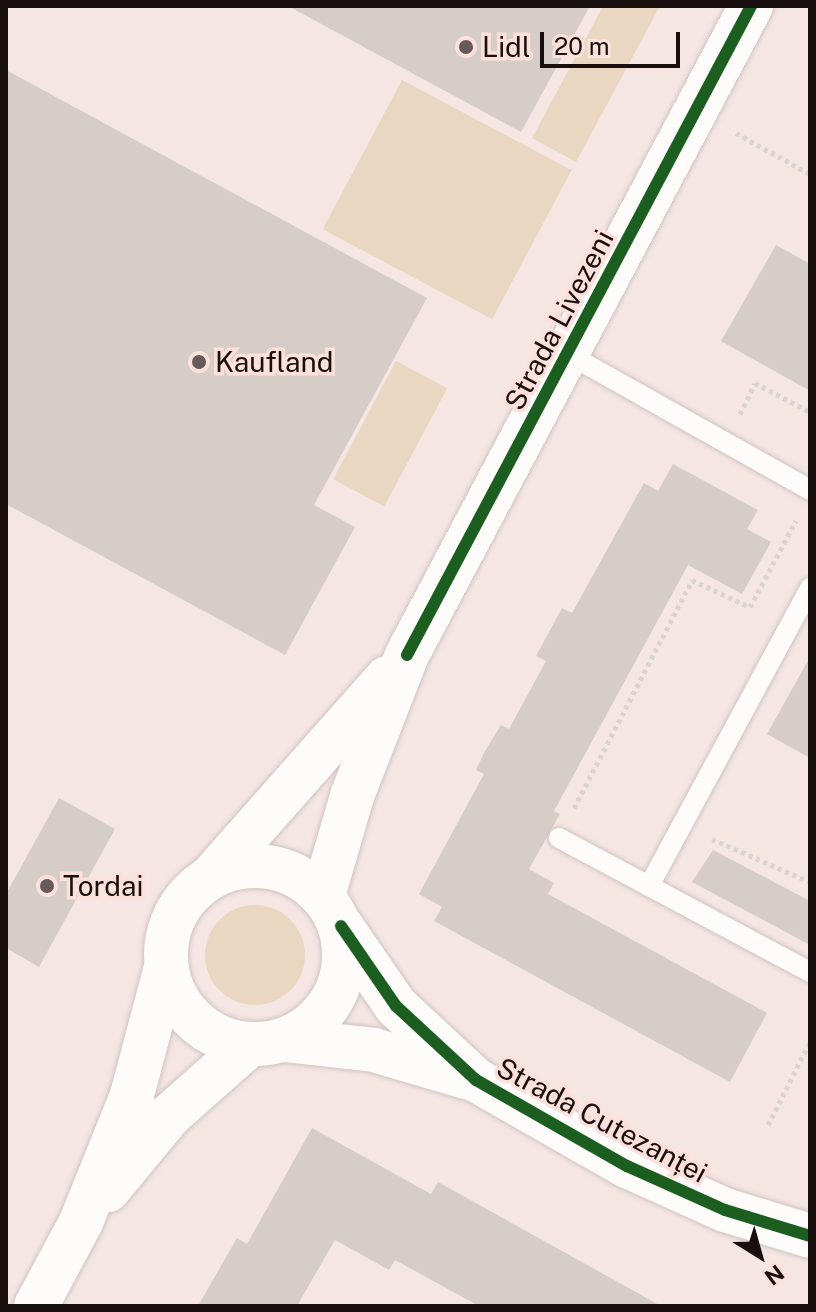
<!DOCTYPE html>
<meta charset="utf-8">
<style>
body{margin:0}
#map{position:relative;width:816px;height:1312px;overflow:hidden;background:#f5e6e3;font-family:"Public Sans",sans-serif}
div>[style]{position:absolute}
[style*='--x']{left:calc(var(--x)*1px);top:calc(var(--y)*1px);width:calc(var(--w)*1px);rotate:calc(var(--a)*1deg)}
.green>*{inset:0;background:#e9d7c1;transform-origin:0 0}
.round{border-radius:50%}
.building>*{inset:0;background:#d6ccc8}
.path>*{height:5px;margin-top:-2.5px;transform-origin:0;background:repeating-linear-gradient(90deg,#d9d4d3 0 4px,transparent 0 8px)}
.roads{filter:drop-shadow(0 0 2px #cfc3c2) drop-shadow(0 0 2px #cfc3c2)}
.service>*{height:20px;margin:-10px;padding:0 10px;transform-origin:10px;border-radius:10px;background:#fefbfb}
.tertiary>*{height:44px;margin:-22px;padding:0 22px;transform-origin:22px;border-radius:22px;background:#fefbfb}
.secondary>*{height:44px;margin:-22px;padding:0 22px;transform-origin:22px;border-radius:22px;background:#fefbfb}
.secondary>.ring{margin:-22px;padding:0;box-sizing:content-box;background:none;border:44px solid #fefbfb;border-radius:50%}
.cycleway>*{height:12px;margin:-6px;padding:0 6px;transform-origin:6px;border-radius:6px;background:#1b5e20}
.dots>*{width:22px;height:22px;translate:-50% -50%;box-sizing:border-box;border:4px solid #fce0dc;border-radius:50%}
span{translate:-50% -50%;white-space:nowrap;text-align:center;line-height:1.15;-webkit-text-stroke:7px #fce0dc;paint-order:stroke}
.poi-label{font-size:28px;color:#180f0e}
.left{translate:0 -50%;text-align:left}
.street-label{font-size:28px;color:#180f0e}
.frame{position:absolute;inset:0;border:8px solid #180f0e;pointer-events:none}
.north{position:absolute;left:720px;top:1216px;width:80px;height:80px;-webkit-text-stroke:6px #fce0dc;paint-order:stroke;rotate:143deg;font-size:22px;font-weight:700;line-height:32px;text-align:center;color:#180f0e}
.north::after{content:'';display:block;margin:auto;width:28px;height:36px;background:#180f0e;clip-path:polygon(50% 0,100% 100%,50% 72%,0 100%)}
.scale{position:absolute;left:540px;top:32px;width:140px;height:36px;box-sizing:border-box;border:4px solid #180f0e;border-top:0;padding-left:10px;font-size:24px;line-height:28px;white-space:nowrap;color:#180f0e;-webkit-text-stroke:6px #fce0dc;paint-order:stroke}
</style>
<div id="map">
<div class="green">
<div style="clip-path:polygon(603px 6px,660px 6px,576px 162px,532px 138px)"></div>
<div style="left:402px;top:80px;width:192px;height:169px;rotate:28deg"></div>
<div style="left:396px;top:361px;width:58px;height:134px;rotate:28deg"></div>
<div class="round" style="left:205px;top:905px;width:100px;height:100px"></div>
</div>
<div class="building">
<div style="clip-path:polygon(288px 6px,590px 6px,521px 132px)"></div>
<div style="clip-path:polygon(6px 70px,427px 298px,314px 505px,355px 527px,285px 655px,6px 504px)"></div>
<div style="clip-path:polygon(776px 245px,810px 264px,810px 391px,721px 341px)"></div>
<div style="clip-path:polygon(673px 464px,758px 510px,747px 529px,771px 542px,742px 594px,688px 565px,554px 811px,560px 814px,529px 869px,554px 883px,548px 894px,767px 1013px,730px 1082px,434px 921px,442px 907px,419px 894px,484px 774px,476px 770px,485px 751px,501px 725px,509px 729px,546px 661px,536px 656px,562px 608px,572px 613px,644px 483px,658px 491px)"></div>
<div style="clip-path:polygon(810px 657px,810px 758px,767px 734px)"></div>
<div style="clip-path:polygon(59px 798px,115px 829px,39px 967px,6px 948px,6px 894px)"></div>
<div style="clip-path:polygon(713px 850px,810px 901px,810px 945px,692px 882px)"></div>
<div style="clip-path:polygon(312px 1128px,431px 1194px,438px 1182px,661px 1306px,479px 1306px,395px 1260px,389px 1270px,335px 1240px,297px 1306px,198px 1306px,237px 1238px,247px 1244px)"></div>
</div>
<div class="path">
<div style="--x:736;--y:133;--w:85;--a:29"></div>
<div style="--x:740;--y:414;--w:34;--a:-64"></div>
<div style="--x:755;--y:383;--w:62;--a:27.8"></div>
<div style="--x:574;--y:808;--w:257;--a:-62.6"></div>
<div style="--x:692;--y:580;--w:64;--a:25"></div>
<div style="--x:750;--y:607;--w:98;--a:-61.9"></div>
<div style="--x:712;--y:839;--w:107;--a:23.7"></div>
<div style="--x:768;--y:1125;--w:93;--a:-63.2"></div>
</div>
<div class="roads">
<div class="service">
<div style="--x:568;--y:354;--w:278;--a:29.3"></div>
<div style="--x:559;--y:838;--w:285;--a:28.1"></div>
<div style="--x:649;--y:886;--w:339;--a:-61.6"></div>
</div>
<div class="tertiary">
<div style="--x:341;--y:926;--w:97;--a:55.5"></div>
<div style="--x:396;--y:1006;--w:109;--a:42.8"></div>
<div style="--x:476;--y:1080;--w:174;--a:29.7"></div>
<div style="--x:627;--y:1166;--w:107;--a:24.2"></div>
<div style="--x:725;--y:1210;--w:89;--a:17"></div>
<div style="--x:284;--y:1040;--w:91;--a:6.3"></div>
<div style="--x:374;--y:1050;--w:96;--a:16.4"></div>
</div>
<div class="secondary">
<div class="ring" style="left:166px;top:866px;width:134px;height:134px"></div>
<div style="--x:210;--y:878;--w:267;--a:-48.5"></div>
<div style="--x:323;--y:896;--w:104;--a:-73.8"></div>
<div style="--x:352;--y:796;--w:151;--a:-68.7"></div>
<div style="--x:407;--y:655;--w:735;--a:-62.07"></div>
<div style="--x:108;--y:1190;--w:96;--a:-50.5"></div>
<div style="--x:169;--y:1116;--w:107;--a:-41.6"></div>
<div style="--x:36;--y:1306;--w:95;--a:-61.8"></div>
<div style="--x:81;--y:1222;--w:137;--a:-68.1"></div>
<div style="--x:132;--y:1095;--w:132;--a:-75.1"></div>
</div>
</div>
<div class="cycleway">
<div style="--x:407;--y:655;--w:735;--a:-62.07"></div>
<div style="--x:341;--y:926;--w:97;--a:55.5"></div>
<div style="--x:396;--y:1006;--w:109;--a:42.8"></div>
<div style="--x:476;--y:1080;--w:174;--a:29.7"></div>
<div style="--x:627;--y:1166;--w:107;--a:24.2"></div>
<div style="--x:725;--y:1210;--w:89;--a:17"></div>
</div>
<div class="dots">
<div style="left:466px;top:47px;background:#655a59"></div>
<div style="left:199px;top:362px;background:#655a59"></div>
<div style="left:47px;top:886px;background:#655a59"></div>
</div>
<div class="poi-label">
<span class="left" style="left:482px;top:47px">Lidl</span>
<span class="left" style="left:215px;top:362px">Kaufland</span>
<span class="left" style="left:63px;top:886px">Tordai</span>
</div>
<div class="street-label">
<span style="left:559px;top:320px;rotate:-62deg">Strada Livezeni</span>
<span style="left:602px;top:1120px;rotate:28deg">Strada Cutezanței</span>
</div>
<div class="frame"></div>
<div class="north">N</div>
<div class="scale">20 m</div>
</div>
